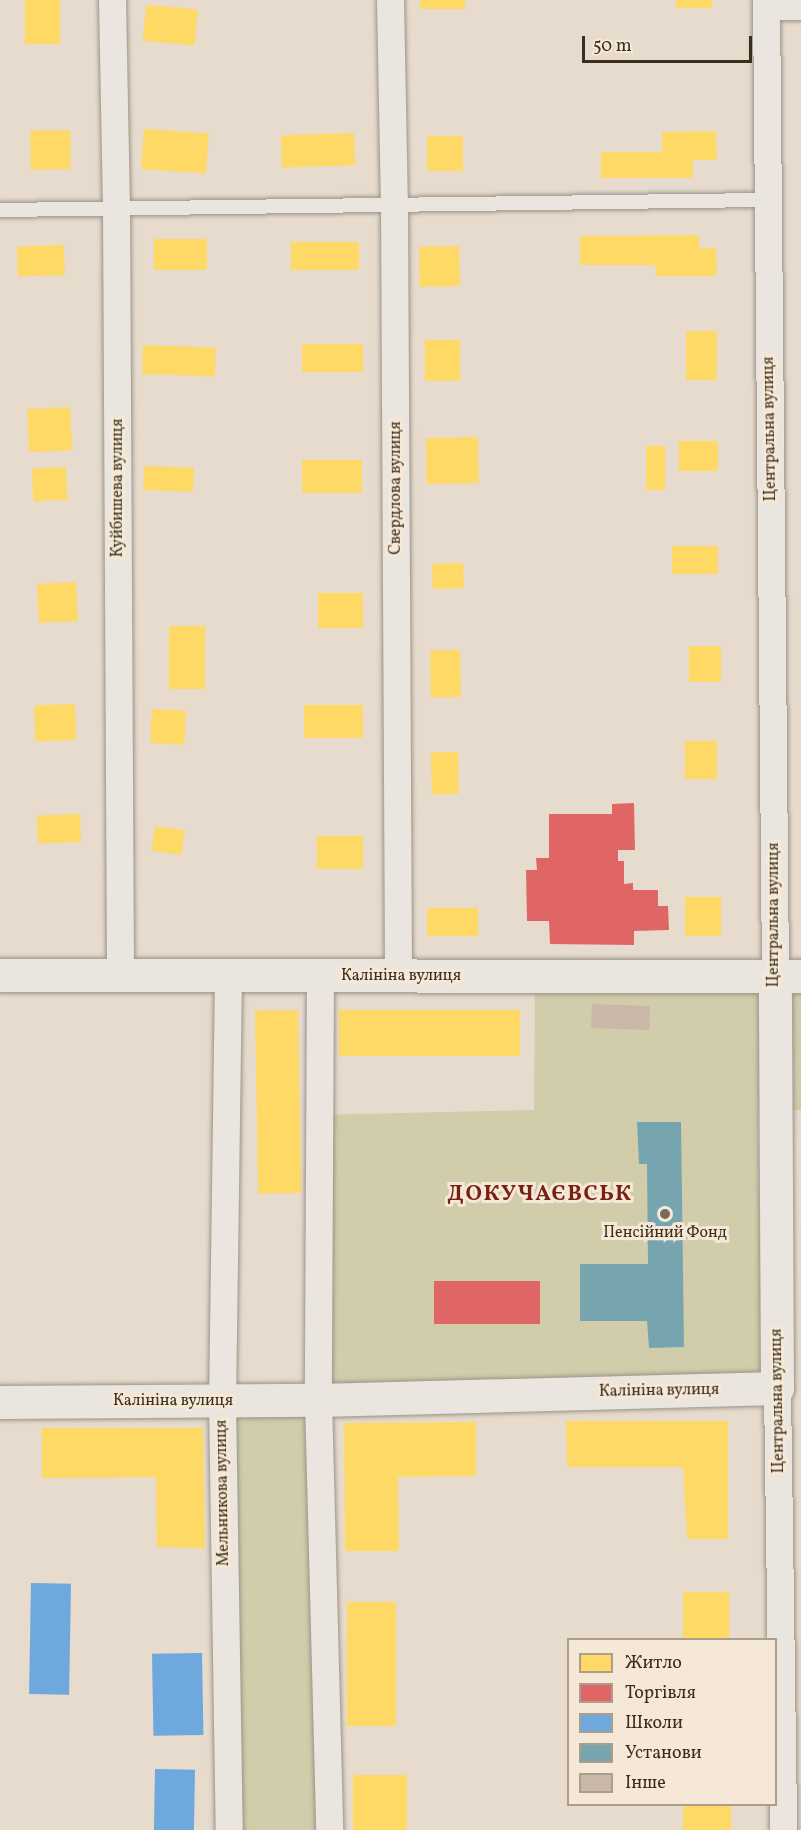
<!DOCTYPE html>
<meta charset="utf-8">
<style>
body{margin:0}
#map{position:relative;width:801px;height:1830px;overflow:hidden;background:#e6dbcc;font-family:Vollkorn,serif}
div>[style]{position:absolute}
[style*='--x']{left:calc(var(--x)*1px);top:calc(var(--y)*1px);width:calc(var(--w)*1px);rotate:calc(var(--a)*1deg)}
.green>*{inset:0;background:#d1ccaa;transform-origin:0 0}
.homes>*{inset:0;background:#ffd966;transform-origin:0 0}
.shops>*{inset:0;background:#e06666;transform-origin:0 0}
.schools>*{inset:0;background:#6fa8dc;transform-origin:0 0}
.public>*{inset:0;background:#76a5af}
.building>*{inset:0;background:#c9b7a8;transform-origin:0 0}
.roads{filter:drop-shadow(0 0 2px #9b9388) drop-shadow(0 0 2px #9b9388)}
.lane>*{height:14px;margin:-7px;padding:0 7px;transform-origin:7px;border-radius:7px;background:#eae5de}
.street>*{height:27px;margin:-13.5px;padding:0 13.5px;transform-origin:13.5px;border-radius:13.5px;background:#eae5de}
.secondary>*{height:33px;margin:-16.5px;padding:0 16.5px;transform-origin:16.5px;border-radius:16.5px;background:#eae5de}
.dots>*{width:16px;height:16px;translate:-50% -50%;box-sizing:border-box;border:3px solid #f5e8d7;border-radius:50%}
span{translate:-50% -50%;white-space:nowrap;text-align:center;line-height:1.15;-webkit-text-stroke:6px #f5e8d7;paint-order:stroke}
.street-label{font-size:16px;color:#3c2e1c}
.poi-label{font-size:16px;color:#3c2e1c}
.district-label{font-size:22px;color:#7a1f14;font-weight:700;letter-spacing:1.5px}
.legend{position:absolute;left:567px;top:1638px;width:210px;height:168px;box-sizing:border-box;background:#f5e8d7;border:2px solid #ab9e8c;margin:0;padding:8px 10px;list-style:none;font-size:18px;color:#3c2e1c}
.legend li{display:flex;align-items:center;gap:12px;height:30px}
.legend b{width:30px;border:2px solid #ab9e8c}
.scale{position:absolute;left:582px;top:36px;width:170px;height:27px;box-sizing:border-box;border:3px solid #3c2e1c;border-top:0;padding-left:8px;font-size:18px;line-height:21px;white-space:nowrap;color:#3c2e1c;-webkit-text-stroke:4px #f5e8d7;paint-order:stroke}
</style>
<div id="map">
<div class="green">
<div style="clip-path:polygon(535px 990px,801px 991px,801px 1110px,758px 1111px,762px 1376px,317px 1385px,319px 1115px,534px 1110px)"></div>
<div style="left:318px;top:1414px;width:416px;height:96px;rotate:88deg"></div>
</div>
<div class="homes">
<div style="left:25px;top:0;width:35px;height:44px"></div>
<div style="left:420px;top:0;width:45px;height:9px"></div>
<div style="left:676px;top:0;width:36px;height:8px"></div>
<div style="left:146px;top:5px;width:52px;height:36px;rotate:5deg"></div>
<div style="left:144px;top:129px;width:65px;height:40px;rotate:4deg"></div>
<div style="left:70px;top:130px;width:39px;height:40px;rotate:89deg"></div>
<div style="clip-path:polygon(716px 131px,717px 160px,693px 160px,693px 178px,601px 178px,601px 152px,662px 152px,662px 132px)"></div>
<div style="left:354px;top:133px;width:32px;height:73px;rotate:88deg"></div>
<div style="left:427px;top:136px;width:36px;height:35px"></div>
<div style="clip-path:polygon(699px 235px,699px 248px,716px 248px,717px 276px,656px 276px,655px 265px,580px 265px,580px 236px)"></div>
<div style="left:154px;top:239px;width:53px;height:31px"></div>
<div style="left:291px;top:242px;width:68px;height:28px"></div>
<div style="left:64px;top:245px;width:30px;height:47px;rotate:88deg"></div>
<div style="left:459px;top:246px;width:40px;height:40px;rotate:89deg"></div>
<div style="left:686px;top:331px;width:31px;height:49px"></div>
<div style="left:460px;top:340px;width:41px;height:35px;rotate:90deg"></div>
<div style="left:302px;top:344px;width:61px;height:28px"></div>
<div style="left:143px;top:345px;width:73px;height:29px;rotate:2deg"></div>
<div style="left:70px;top:407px;width:43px;height:43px;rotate:87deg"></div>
<div style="left:478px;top:437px;width:46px;height:52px;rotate:89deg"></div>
<div style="left:679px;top:441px;width:39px;height:30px"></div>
<div style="left:646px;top:446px;width:19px;height:44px"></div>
<div style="left:302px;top:460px;width:60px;height:33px"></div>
<div style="left:144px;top:466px;width:50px;height:24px;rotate:2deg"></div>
<div style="left:66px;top:467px;width:33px;height:34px;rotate:88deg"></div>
<div style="left:718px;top:546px;width:28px;height:46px;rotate:90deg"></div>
<div style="left:463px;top:563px;width:25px;height:31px;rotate:88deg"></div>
<div style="left:76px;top:582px;width:39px;height:39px;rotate:87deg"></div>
<div style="left:318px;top:593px;width:45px;height:35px"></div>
<div style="left:169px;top:626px;width:36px;height:63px"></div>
<div style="left:689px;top:646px;width:32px;height:36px"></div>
<div style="left:460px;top:650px;width:47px;height:30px;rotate:89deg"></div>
<div style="left:75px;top:704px;width:36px;height:41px;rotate:88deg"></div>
<div style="left:304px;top:705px;width:59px;height:33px"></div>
<div style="left:152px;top:709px;width:34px;height:34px;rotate:3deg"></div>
<div style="left:685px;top:741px;width:32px;height:38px"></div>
<div style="left:458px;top:752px;width:42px;height:27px;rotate:89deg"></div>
<div style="left:80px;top:814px;width:28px;height:43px;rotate:88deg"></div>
<div style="left:155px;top:826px;width:30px;height:25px;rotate:8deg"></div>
<div style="left:317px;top:836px;width:46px;height:33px"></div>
<div style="left:685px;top:897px;width:36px;height:39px"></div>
<div style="left:427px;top:908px;width:51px;height:28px"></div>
<div style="left:298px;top:1010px;width:183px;height:43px;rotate:89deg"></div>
<div style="left:339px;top:1010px;width:181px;height:46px"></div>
<div style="clip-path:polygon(566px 1421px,728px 1421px,728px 1539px,687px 1539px,683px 1467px,567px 1467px)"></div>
<div style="clip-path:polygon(476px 1422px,476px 1476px,398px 1477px,399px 1551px,345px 1551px,344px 1423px)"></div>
<div style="clip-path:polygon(42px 1428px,203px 1428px,205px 1548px,157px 1547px,156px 1477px,42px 1478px)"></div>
<div style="left:683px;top:1592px;width:46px;height:48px"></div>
<div style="left:347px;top:1602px;width:49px;height:124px"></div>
<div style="left:353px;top:1775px;width:54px;height:55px"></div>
<div style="left:683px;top:1804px;width:48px;height:26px"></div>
</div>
<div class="shops">
<div style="clip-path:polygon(634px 803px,635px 850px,618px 850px,618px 861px,624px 861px,624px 884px,633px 883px,633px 890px,658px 890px,658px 906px,668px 906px,669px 930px,634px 931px,634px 945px,550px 944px,549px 921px,527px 921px,526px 870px,537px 870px,536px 858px,549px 858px,549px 814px,612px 814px,612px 804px)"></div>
<div style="left:434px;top:1281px;width:106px;height:43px"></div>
</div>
<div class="schools">
<div style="left:31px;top:1583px;width:40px;height:111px;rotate:1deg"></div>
<div style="left:202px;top:1653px;width:82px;height:50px;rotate:89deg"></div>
<div style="left:155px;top:1769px;width:40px;height:61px;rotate:1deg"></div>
</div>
<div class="public">
<div style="clip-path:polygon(637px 1122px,681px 1122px,684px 1347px,649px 1348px,647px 1321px,580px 1321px,580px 1264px,648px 1264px,647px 1164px,639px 1164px)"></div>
</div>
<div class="building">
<div style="left:592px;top:1004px;width:58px;height:24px;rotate:2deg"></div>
</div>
<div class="roads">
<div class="lane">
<div style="--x:0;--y:210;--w:768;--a:-0.75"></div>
</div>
<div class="street">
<div style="--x:112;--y:0;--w:206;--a:88.9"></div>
<div style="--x:116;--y:206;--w:769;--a:89.7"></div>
<div style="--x:390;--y:0;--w:205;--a:88.9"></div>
<div style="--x:394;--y:205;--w:771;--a:89.7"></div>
<div style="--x:766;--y:0;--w:976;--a:89.47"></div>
<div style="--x:766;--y:6;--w:35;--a:0"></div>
<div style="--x:228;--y:975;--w:426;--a:90.8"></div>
<div style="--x:222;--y:1401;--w:429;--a:89.1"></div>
<div style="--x:320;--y:976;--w:424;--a:90.3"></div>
<div style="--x:318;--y:1400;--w:430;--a:88.5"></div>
<div style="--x:777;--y:1388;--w:442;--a:89.2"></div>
</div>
<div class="secondary">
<div style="--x:0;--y:975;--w:801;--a:0.07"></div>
<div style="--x:0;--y:1402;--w:318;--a:-0.4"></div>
<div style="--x:318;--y:1400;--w:459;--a:-1.5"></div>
<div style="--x:777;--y:1388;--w:412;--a:-90.3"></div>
</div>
</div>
<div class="dots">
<div style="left:665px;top:1214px;background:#786b5a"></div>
</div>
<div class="street-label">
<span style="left:770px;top:429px;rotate:-91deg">Центральна вулиця</span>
<span style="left:118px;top:488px;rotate:-90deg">Куйбишева вулиця</span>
<span style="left:396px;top:488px;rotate:-90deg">Свердлова вулиця</span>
<span style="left:774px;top:915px;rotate:-90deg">Центральна вулиця</span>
<span style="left:401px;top:976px">Калініна вулиця</span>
<span style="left:659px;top:1391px;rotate:-1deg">Калініна вулиця</span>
<span style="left:173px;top:1401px">Калініна вулиця</span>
<span style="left:778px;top:1401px;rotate:-91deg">Центральна вулиця</span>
<span style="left:223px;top:1493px;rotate:-91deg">Мельникова вулиця</span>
</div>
<div class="poi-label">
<span style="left:665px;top:1233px">Пенсійний Фонд</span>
</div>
<div class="district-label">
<span style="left:540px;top:1195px">ДОКУЧАЄВСЬК</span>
</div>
<ul class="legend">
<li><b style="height:16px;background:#ffd966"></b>Житло</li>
<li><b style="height:16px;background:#e06666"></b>Торгівля</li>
<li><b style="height:16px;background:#6fa8dc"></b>Школи</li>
<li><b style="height:16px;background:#76a5af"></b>Установи</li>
<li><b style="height:16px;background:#c9b7a8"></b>Інше</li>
</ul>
<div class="scale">50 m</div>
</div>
